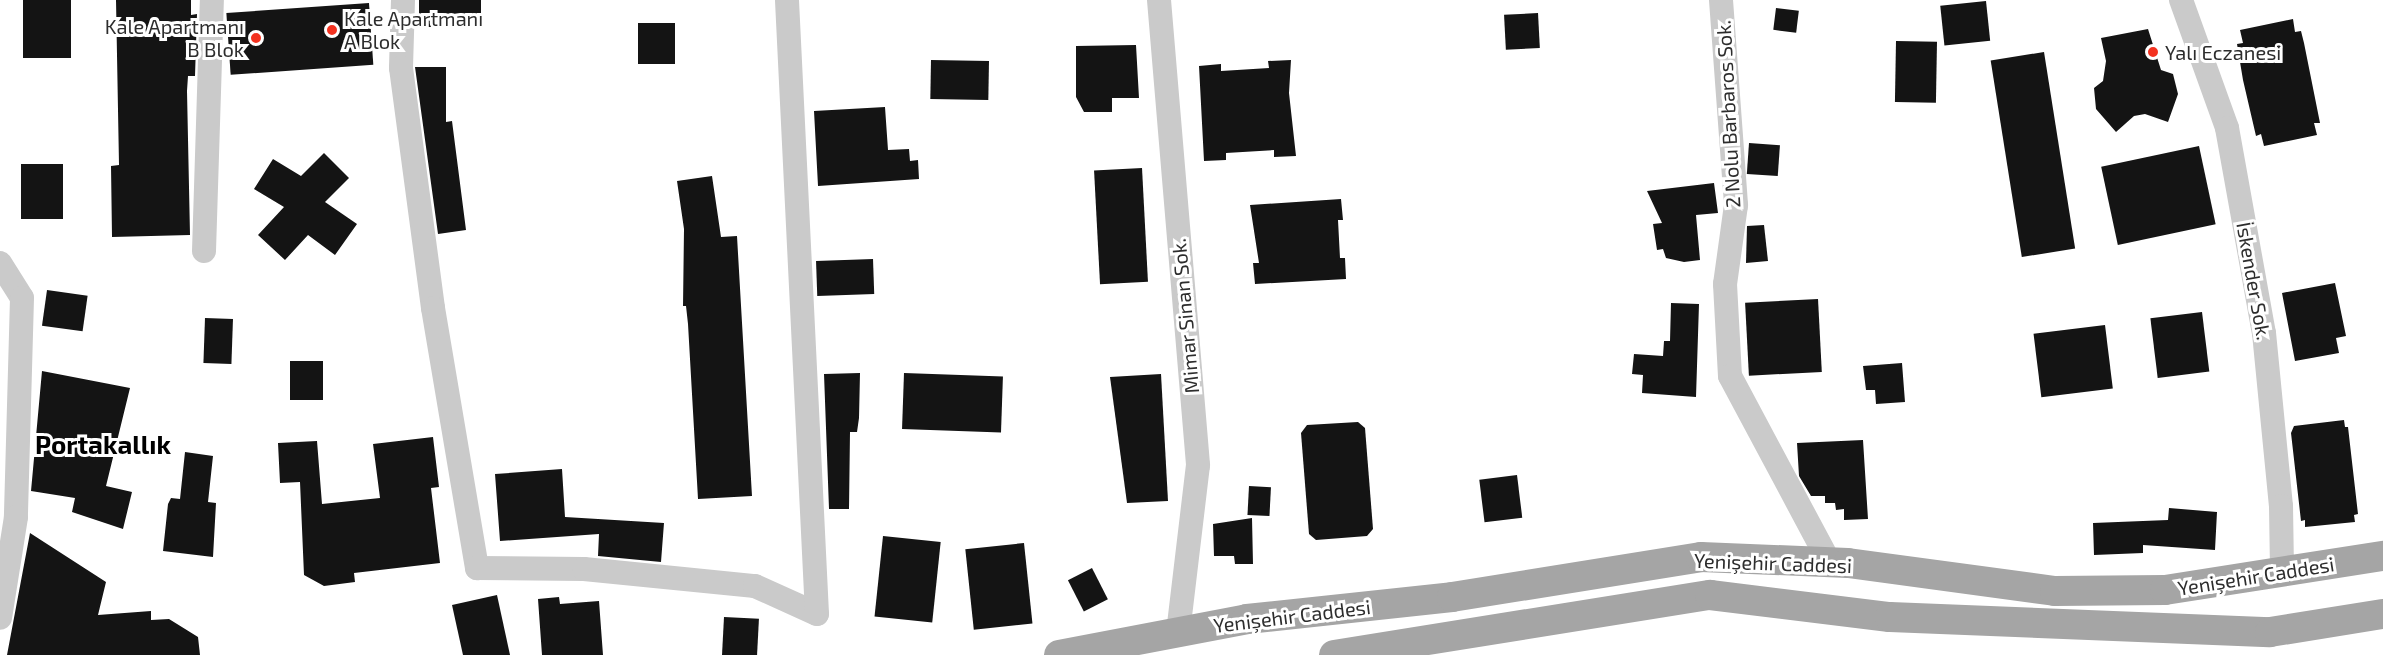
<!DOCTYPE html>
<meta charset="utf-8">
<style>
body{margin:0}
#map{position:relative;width:2383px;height:655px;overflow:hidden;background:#fff;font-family:"Exo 2",sans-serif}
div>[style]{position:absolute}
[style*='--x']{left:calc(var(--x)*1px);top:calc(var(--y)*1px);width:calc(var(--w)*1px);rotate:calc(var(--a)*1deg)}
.building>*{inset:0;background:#141414;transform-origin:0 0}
.minor>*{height:24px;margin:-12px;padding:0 12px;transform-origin:12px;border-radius:12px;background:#cacaca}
.major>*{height:30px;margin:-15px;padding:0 15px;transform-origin:15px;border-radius:15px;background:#a5a5a5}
.dots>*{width:16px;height:16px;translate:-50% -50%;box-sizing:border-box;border:3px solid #fff;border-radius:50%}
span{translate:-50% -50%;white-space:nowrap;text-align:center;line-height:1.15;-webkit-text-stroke:6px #fff;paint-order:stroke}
.poi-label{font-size:20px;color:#2d2d2d}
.left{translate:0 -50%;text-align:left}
.right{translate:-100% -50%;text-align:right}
.street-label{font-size:20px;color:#2d2d2d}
.district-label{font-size:26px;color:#000;font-weight:700}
</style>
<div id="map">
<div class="building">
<div style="left:23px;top:0;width:48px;height:58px"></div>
<div style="clip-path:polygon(116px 0,191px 0,191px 15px,197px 14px,195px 76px,188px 76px,187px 91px,190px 235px,112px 237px,111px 166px,119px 165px)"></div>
<div style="left:419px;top:0;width:62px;height:27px"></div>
<div style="left:1986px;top:1px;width:40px;height:46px;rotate:84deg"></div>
<div style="left:369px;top:3px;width:62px;height:143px;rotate:86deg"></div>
<div style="left:1776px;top:8px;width:23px;height:22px;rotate:7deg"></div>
<div style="left:1538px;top:13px;width:35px;height:34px;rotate:87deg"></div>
<div style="clip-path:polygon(2293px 19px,2295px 32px,2301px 31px,2304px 43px,2320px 123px,2314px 123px,2317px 135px,2264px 146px,2261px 134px,2256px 136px,2243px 80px,2237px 44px,2243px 43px,2240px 30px)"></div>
<div style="left:638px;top:23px;width:37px;height:41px"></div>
<div style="clip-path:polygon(2148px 29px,2161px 70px,2173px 74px,2178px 94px,2168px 122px,2145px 114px,2134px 116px,2116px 132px,2096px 109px,2094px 88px,2103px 81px,2106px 61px,2101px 38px)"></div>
<div style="left:1896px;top:41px;width:41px;height:61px;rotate:1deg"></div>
<div style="clip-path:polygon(1136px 45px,1139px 98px,1112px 98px,1112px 112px,1084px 112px,1076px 97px,1076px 46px)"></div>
<div style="left:2044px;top:52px;width:199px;height:54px;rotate:81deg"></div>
<div style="left:931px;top:60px;width:58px;height:39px;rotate:1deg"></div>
<div style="clip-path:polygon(1291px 60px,1289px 93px,1296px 156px,1274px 157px,1274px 150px,1226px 153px,1226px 160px,1204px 161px,1199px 66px,1221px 64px,1221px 71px,1269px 68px,1268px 61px)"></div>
<div style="clip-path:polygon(415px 67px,446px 67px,446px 122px,452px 121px,466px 230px,438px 234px)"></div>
<div style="clip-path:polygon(885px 107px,888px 150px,909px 149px,910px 161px,918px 160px,919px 179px,818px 186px,814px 111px)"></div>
<div style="left:1749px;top:143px;width:31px;height:31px;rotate:4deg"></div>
<div style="left:2199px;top:146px;width:80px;height:100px;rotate:78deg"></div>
<div style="clip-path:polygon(324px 153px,349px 178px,325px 202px,357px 224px,335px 255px,308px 235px,285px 260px,258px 235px,284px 207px,254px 189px,273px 159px,301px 176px)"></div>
<div style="left:21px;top:164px;width:42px;height:55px"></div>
<div style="left:1142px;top:168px;width:114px;height:48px;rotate:87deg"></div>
<div style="clip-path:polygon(712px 176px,721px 237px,737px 236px,752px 496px,698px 499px,688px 324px,686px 306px,683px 306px,684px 229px,677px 181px)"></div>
<div style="clip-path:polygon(1714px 183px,1718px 213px,1696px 215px,1700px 260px,1684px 262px,1666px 258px,1663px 249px,1657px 250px,1653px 224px,1662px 223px,1647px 191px)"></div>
<div style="clip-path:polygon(1341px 199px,1343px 220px,1338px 220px,1340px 258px,1345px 258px,1346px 279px,1255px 284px,1253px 263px,1259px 263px,1250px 205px)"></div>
<div style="clip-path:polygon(1764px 225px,1768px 261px,1746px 263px,1747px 226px)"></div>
<div style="left:873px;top:259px;width:35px;height:57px;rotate:88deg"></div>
<div style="clip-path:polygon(2335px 283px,2346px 336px,2336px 338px,2339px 353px,2295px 361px,2282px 293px)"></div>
<div style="left:47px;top:290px;width:41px;height:36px;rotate:8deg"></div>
<div style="left:1818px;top:299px;width:73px;height:73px;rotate:87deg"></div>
<div style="clip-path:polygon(1671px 303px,1699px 304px,1696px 397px,1642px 393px,1643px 375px,1632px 374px,1634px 354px,1663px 356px,1664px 341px,1670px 341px)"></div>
<div style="left:2202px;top:312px;width:60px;height:52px;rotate:83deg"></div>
<div style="left:205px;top:318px;width:28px;height:45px;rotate:2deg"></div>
<div style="left:2105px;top:325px;width:64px;height:72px;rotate:83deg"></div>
<div style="left:290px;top:361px;width:33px;height:39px"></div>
<div style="clip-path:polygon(1902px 363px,1905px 402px,1876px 404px,1875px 390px,1866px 390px,1863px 366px)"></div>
<div style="clip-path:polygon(42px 371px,130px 388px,106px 486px,132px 492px,123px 529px,72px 512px,75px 498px,31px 491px)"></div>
<div style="clip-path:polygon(860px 373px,859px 418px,857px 432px,850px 432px,849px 509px,829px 509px,824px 374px)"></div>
<div style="left:904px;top:373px;width:99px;height:56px;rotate:2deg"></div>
<div style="clip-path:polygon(1161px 374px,1168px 501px,1127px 503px,1110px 377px)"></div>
<div style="clip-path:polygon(2344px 420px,2345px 427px,2348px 427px,2358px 514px,2354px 515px,2355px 522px,2305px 527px,2305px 520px,2301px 521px,2291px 433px,2294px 426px)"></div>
<div style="clip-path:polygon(1358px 422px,1365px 428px,1373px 529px,1367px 536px,1316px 540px,1309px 534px,1301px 433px,1307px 425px)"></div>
<div style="clip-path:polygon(433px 437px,439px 487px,431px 488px,440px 563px,354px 573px,355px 582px,324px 586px,304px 575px,300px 482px,280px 483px,278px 443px,317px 441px,322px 504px,380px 498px,373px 444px)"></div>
<div style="clip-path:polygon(1863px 440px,1868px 519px,1844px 520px,1844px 509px,1836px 510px,1835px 503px,1825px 503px,1825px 496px,1811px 496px,1799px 476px,1797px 443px)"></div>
<div style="clip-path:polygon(185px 452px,213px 456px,208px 502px,216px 503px,213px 557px,163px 551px,168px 504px,171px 498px,180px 499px)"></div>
<div style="clip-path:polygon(562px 469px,565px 517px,664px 523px,661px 562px,598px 556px,599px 534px,500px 541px,495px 474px)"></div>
<div style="left:1517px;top:475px;width:43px;height:38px;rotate:83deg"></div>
<div style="left:1249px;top:486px;width:22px;height:29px;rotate:3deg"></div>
<div style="clip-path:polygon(2169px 508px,2217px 512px,2215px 550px,2143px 545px,2143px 553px,2094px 555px,2093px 523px,2168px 520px)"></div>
<div style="clip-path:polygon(1252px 518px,1253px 564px,1235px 564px,1234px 556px,1214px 556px,1213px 524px)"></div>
<div style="clip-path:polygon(30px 533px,106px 582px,98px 615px,151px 611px,151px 620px,169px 619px,198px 637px,200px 655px,7px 655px)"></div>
<div style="left:883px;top:536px;width:58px;height:81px;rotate:6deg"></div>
<div style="left:1024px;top:543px;width:81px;height:59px;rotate:84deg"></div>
<div style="left:1092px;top:568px;width:35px;height:27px;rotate:63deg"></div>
<div style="clip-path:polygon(497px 595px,510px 655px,463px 655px,452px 605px)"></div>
<div style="clip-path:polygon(559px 597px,560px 604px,599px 601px,603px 655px,542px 655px,538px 599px)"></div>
<div style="left:724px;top:617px;width:35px;height:38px;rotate:3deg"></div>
</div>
<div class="minor">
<div style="--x:403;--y:0;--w:68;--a:91.7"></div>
<div style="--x:401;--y:68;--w:242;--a:82.4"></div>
<div style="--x:433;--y:308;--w:264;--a:80.4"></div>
<div style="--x:477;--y:568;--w:107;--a:0.5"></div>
<div style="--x:584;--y:569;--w:172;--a:5.7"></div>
<div style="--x:755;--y:586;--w:68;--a:24.3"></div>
<div style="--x:817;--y:614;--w:615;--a:-92.8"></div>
<div style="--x:1159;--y:0;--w:467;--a:85.2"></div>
<div style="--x:1198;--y:465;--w:168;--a:96.8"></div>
<div style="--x:1721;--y:0;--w:206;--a:85.8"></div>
<div style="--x:1736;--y:205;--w:80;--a:97.9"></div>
<div style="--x:1725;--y:284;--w:92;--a:86.9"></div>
<div style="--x:1730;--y:376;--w:212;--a:61.9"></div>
<div style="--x:2181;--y:0;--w:136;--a:70.2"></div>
<div style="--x:2227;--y:128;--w:208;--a:79.8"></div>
<div style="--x:2264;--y:333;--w:174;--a:84.4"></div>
<div style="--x:2281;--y:506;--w:65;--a:89.1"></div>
<div style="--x:204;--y:251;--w:251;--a:-88.2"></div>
<div style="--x:0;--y:263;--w:41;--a:57.8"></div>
<div style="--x:22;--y:298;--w:219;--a:91.6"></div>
<div style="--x:16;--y:517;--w:102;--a:99"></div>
</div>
<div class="major">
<div style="--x:1059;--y:655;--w:191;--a:-10.8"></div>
<div style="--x:1247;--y:619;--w:206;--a:-6.1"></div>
<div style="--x:1452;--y:597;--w:252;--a:-9.1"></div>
<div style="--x:1701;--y:557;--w:147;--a:2.3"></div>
<div style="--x:1848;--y:563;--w:209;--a:7.7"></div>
<div style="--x:2055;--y:591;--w:110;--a:-0.5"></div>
<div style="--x:2165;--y:590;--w:221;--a:-8.9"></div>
<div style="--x:1334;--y:655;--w:381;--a:-9.1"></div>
<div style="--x:1710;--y:595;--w:181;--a:7"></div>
<div style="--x:1890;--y:617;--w:380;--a:2.3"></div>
<div style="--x:2270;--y:632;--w:114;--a:-9.1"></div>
</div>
<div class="dots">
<div style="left:332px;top:30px;background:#f33220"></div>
<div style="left:256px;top:38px;background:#f33220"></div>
<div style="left:2153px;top:52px;background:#f33220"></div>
</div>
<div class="poi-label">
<span class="left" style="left:344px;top:30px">Kale Apartmanı<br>A Blok</span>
<span class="right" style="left:244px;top:38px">Kale Apartmanı<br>B Blok</span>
<span class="left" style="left:2165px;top:52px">Yalı Eczanesi</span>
</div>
<div class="street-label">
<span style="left:1728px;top:114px;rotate:-93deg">2 Nolu Barbaros Sok.</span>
<span style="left:2254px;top:281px;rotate:80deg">İskender Sok.</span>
<span style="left:1185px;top:316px;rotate:-95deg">Mimar Sinan Sok.</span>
<span style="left:1773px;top:563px;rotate:2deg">Yenişehir Caddesi</span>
<span style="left:2256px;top:576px;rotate:-9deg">Yenişehir Caddesi</span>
<span style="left:1292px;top:616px;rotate:-7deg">Yenişehir Caddesi</span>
</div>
<div class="district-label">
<span style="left:103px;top:444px">Portakallık</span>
</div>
</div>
